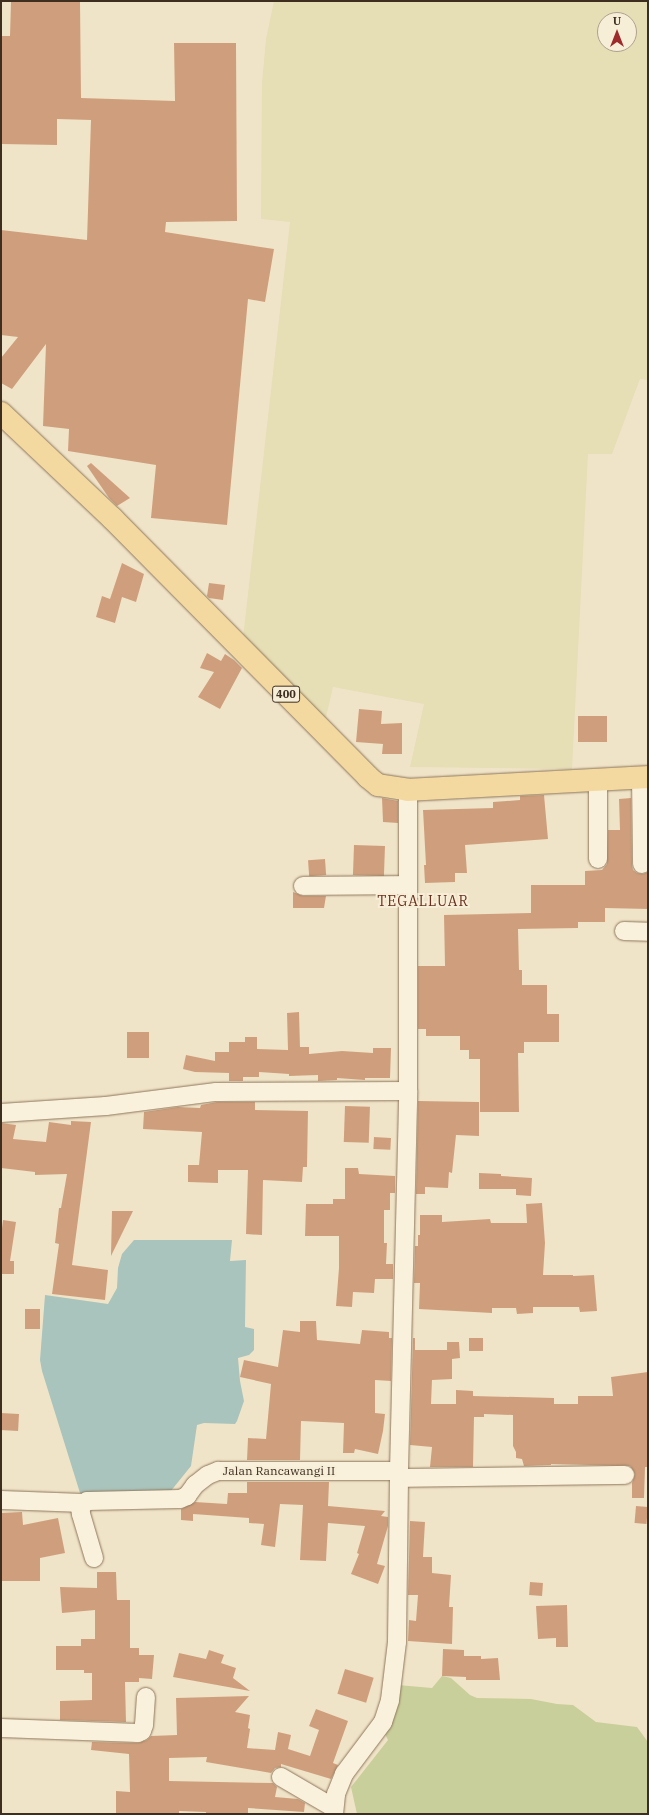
<!DOCTYPE html>
<style>
body{margin:0}
#map{position:relative;width:649px;height:1815px;overflow:hidden;background:#f0e4c8;font-family:"IBM Plex Serif",serif}
div>[style]{position:absolute}
[style*='--x']{left:calc(var(--x)*1px);top:calc(var(--y)*1px);width:calc(var(--w)*1px);rotate:calc(var(--a)*1deg)}
.farmland>*{inset:0;background:#e6deb5}
.green>*{inset:0;background:#c9cf9b}
.water>*{inset:0;background:#a9c4bc}
.building>*{inset:0;background:#cf9f7d;transform-origin:0 0}
.roads{filter:drop-shadow(0 0 1px #8d765c) drop-shadow(0 0 1px #8d765c)}
.minor>*{height:18px;margin:-9px;padding:0 9px;transform-origin:9px;border-radius:9px;background:#faf1dc}
.major>*{height:22px;margin:-11px;padding:0 11px;transform-origin:11px;border-radius:11px;background:#f3d9a0}
span{translate:-50% -50%;white-space:nowrap;text-align:center;line-height:1.15;-webkit-text-stroke:4px #f7eed8;paint-order:stroke}
.shield-label span{padding:1px 3px;background:#f7eed8;border:1px solid;border-radius:3px;-webkit-text-stroke-width:0}
.shield-label{font-size:11px;color:#3d2e20;font-weight:700}
.street-label{font-size:12px;color:#3d2e20}
.quarter-label{font-size:14px;color:#6b2e1e;letter-spacing:1px}
.frame{position:absolute;inset:0;border:2px solid #3d2e20;pointer-events:none}
.north{position:absolute;left:597px;top:12px;width:40px;height:40px;box-sizing:border-box;background:#f7eed8;border:1px solid #ada18e;border-radius:50%;rotate:0deg;font-size:11px;font-weight:700;line-height:16px;text-align:center;color:#3d2e20}
.north::after{content:'';display:block;margin:auto;width:14px;height:18px;background:#9e2a2b;clip-path:polygon(50% 0,100% 100%,50% 72%,0 100%)}
</style>
<div id="map">
<div class="farmland">
<div style="clip-path:polygon(evenodd,274px 1px,648px 1px,648px 380px,640px 379px,612px 454px,588px 454px,572px 769px,410px 767px,424px 704px,333px 687px,324px 726px,243px 638px,290px 222px,261px 219px,262px 83px,266px 39px,274px 1px,605px 20px,629px 20px,629px 44px,605px 44px,605px 20px)"></div>
</div>
<div class="green">
<div style="clip-path:polygon(442px 1676px,451px 1678px,470px 1695px,477px 1698px,531px 1699px,557px 1704px,573px 1705px,596px 1722px,637px 1727px,648px 1742px,648px 1814px,357px 1814px,351px 1787px,388px 1740px,384px 1732px,398px 1685px,432px 1688px)"></div>
</div>
<div class="water">
<div style="clip-path:polygon(134px 1240px,232px 1240px,230px 1261px,246px 1260px,245px 1327px,254px 1329px,254px 1350px,249px 1355px,238px 1358px,240px 1381px,244px 1401px,237px 1421px,235px 1424px,204px 1423px,197px 1425px,191px 1466px,166px 1497px,89px 1497px,80px 1493px,42px 1371px,40px 1360px,45px 1295px,108px 1304px,117px 1288px,118px 1268px,122px 1254px)"></div>
</div>
<div class="building">
<div style="clip-path:polygon(11px 1px,80px 1px,81px 98px,175px 101px,174px 43px,236px 43px,237px 221px,166px 222px,165px 232px,274px 249px,265px 302px,248px 299px,227px 525px,151px 518px,156px 465px,68px 451px,69px 429px,43px 426px,46px 344px,12px 389px,1px 383px,1px 358px,18px 337px,1px 335px,1px 230px,87px 240px,91px 120px,57px 119px,57px 145px,1px 144px,1px 36px,10px 36px)"></div>
<div style="clip-path:polygon(91px 463px,130px 498px,117px 506px,109px 498px,87px 466px)"></div>
<div style="clip-path:polygon(122px 563px,144px 574px,136px 602px,122px 597px,115px 623px,96px 617px,102px 596px,110px 599px)"></div>
<div style="clip-path:polygon(209px 583px,225px 585px,223px 600px,209px 598px,207px 596px)"></div>
<div style="clip-path:polygon(207px 653px,221px 661px,225px 654px,234px 660px,242px 668px,220px 709px,198px 697px,214px 672px,200px 668px)"></div>
<div style="clip-path:polygon(359px 709px,382px 711px,381px 724px,402px 723px,402px 754px,382px 754px,383px 744px,356px 742px)"></div>
<div style="left:578px;top:716px;width:29px;height:26px"></div>
<div style="clip-path:polygon(544px 795px,548px 839px,465px 845px,467px 873px,455px 873px,455px 882px,425px 883px,424px 865px,426px 865px,423px 810px,493px 808px,493px 802px,520px 800px,520px 796px)"></div>
<div style="clip-path:polygon(382px 798px,398px 801px,398px 823px,383px 822px)"></div>
<div style="clip-path:polygon(631px 798px,632px 865px,633px 870px,637px 873px,643px 874px,648px 872px,648px 909px,605px 908px,605px 922px,578px 922px,578px 928px,518px 929px,519px 970px,522px 970px,522px 985px,547px 985px,547px 1014px,559px 1014px,559px 1042px,524px 1042px,524px 1053px,518px 1053px,519px 1112px,480px 1112px,480px 1059px,469px 1059px,469px 1050px,460px 1050px,460px 1036px,426px 1036px,426px 1029px,418px 1029px,418px 966px,445px 966px,444px 915px,531px 913px,531px 885px,585px 885px,585px 871px,602px 870px,607px 864px,608px 830px,620px 830px,619px 799px)"></div>
<div style="left:354px;top:845px;width:31px;height:30px;rotate:2deg"></div>
<div style="left:325px;top:859px;width:16px;height:17px;rotate:86deg"></div>
<div style="clip-path:polygon(293px 892px,303px 896px,326px 896px,324px 908px,293px 908px)"></div>
<div style="clip-path:polygon(299px 1012px,300px 1047px,309px 1047px,309px 1054px,342px 1051px,373px 1053px,373px 1048px,391px 1048px,390px 1078px,365px 1078px,365px 1080px,337px 1078px,337px 1080px,318px 1081px,318px 1075px,289px 1076px,289px 1074px,259px 1072px,259px 1077px,243px 1077px,243px 1081px,229px 1081px,229px 1073px,195px 1072px,183px 1069px,186px 1055px,215px 1061px,215px 1052px,229px 1052px,229px 1042px,245px 1042px,245px 1037px,257px 1037px,257px 1049px,288px 1050px,287px 1013px)"></div>
<div style="left:127px;top:1032px;width:22px;height:26px"></div>
<div style="clip-path:polygon(418px 1101px,479px 1102px,479px 1136px,456px 1135px,452px 1173px,449px 1172px,448px 1188px,425px 1187px,425px 1194px,416px 1194px)"></div>
<div style="clip-path:polygon(217px 1102px,255px 1102px,255px 1110px,308px 1111px,307px 1167px,303px 1167px,302px 1182px,263px 1180px,262px 1235px,246px 1234px,248px 1170px,218px 1170px,218px 1183px,188px 1182px,188px 1165px,199px 1165px,202px 1132px,143px 1129px,144px 1112px,178px 1107px,200px 1108px,201px 1105px)"></div>
<div style="left:345px;top:1106px;width:25px;height:36px;rotate:2deg"></div>
<div style="clip-path:polygon(71px 1121px,91px 1122px,72px 1265px,108px 1270px,105px 1300px,52px 1294px,59px 1244px,55px 1243px,59px 1208px,61px 1208px,67px 1174px,35px 1175px,35px 1172px,1px 1168px,1px 1123px,16px 1125px,13px 1139px,46px 1142px,49px 1122px,71px 1125px)"></div>
<div style="left:374px;top:1137px;width:17px;height:12px;rotate:3deg"></div>
<div style="clip-path:polygon(345px 1168px,358px 1168px,359px 1174px,395px 1176px,395px 1193px,390px 1193px,390px 1210px,384px 1210px,384px 1243px,387px 1243px,386px 1264px,393px 1264px,393px 1279px,375px 1279px,374px 1293px,353px 1292px,352px 1307px,336px 1306px,339px 1268px,339px 1236px,305px 1236px,306px 1204px,333px 1204px,333px 1199px,345px 1199px)"></div>
<div style="clip-path:polygon(479px 1173px,501px 1174px,501px 1176px,532px 1178px,531px 1196px,516px 1195px,516px 1189px,479px 1189px)"></div>
<div style="clip-path:polygon(542px 1203px,545px 1243px,543px 1275px,573px 1275px,573px 1276px,594px 1275px,597px 1311px,580px 1312px,579px 1307px,533px 1307px,533px 1313px,517px 1314px,516px 1308px,492px 1308px,492px 1313px,419px 1309px,420px 1283px,414px 1283px,415px 1246px,418px 1246px,418px 1235px,420px 1235px,420px 1215px,442px 1215px,442px 1222px,490px 1219px,491px 1223px,527px 1223px,526px 1204px)"></div>
<div style="clip-path:polygon(112px 1211px,133px 1211px,111px 1256px)"></div>
<div style="clip-path:polygon(3px 1220px,16px 1222px,10px 1261px,14px 1261px,14px 1274px,1px 1274px,1px 1236px)"></div>
<div style="left:25px;top:1309px;width:15px;height:20px"></div>
<div style="clip-path:polygon(300px 1321px,316px 1321px,317px 1340px,360px 1344px,362px 1330px,389px 1332px,389px 1338px,392px 1338px,391px 1381px,375px 1380px,375px 1413px,385px 1414px,383px 1431px,378px 1454px,355px 1449px,354px 1453px,343px 1453px,344px 1423px,301px 1421px,300px 1460px,247px 1460px,248px 1438px,266px 1439px,271px 1384px,240px 1377px,244px 1360px,278px 1367px,283px 1330px,300px 1332px)"></div>
<div style="clip-path:polygon(413px 1338px,415px 1338px,415px 1350px,447px 1350px,447px 1342px,459px 1342px,460px 1358px,452px 1359px,452px 1379px,432px 1380px,431px 1404px,456px 1404px,456px 1390px,473px 1391px,473px 1396px,554px 1398px,554px 1404px,578px 1404px,578px 1396px,613px 1396px,611px 1377px,648px 1372px,648px 1467px,645px 1467px,644px 1498px,632px 1498px,632px 1483px,635px 1474px,630px 1466px,551px 1464px,551px 1465px,524px 1466px,522px 1459px,516px 1458px,516px 1452px,513px 1446px,513px 1415px,484px 1414px,484px 1417px,474px 1417px,473px 1467px,430px 1467px,432px 1447px,410px 1445px)"></div>
<div style="left:469px;top:1338px;width:14px;height:13px"></div>
<div style="left:1px;top:1413px;width:18px;height:17px;rotate:3deg"></div>
<div style="clip-path:polygon(247px 1482px,329px 1482px,328px 1506px,385px 1511px,381px 1516px,388px 1517px,388px 1526px,377px 1564px,385px 1566px,378px 1584px,351px 1574px,359px 1554px,357px 1553px,365px 1526px,328px 1523px,326px 1561px,300px 1560px,303px 1505px,280px 1504px,275px 1547px,261px 1545px,264px 1524px,249px 1523px,249px 1518px,193px 1514px,193px 1521px,181px 1520px,181px 1509px,195px 1502px,227px 1504px,228px 1493px,247px 1493px)"></div>
<div style="left:636px;top:1506px;width:12px;height:17px;rotate:5deg"></div>
<div style="clip-path:polygon(22px 1512px,23px 1525px,58px 1518px,65px 1553px,40px 1558px,40px 1581px,1px 1581px,1px 1513px)"></div>
<div style="clip-path:polygon(410px 1521px,425px 1522px,423px 1557px,432px 1557px,432px 1573px,451px 1575px,449px 1607px,453px 1607px,452px 1644px,408px 1641px,409px 1620px,416px 1621px,418px 1595px,408px 1595px)"></div>
<div style="clip-path:polygon(97px 1572px,116px 1572px,117px 1600px,130px 1600px,130px 1648px,139px 1648px,139px 1655px,154px 1655px,152px 1679px,139px 1678px,139px 1682px,125px 1682px,126px 1722px,60px 1720px,60px 1701px,92px 1700px,92px 1673px,84px 1673px,84px 1670px,56px 1670px,56px 1646px,81px 1646px,81px 1639px,95px 1639px,95px 1610px,62px 1613px,60px 1587px,97px 1588px)"></div>
<div style="left:530px;top:1582px;width:13px;height:13px;rotate:4deg"></div>
<div style="clip-path:polygon(567px 1605px,568px 1647px,556px 1647px,556px 1638px,538px 1639px,536px 1606px)"></div>
<div style="clip-path:polygon(443px 1649px,464px 1650px,464px 1656px,481px 1656px,481px 1659px,498px 1658px,500px 1680px,466px 1680px,466px 1677px,442px 1676px)"></div>
<div style="clip-path:polygon(209px 1650px,224px 1655px,221px 1663px,236px 1668px,233px 1678px,250px 1691px,173px 1677px,179px 1653px,206px 1659px)"></div>
<div style="left:345px;top:1669px;width:30px;height:26px;rotate:17deg"></div>
<div style="clip-path:polygon(249px 1696px,235px 1712px,250px 1715px,248px 1728px,250px 1729px,247px 1748px,275px 1750px,278px 1732px,291px 1735px,288px 1749px,310px 1756px,319px 1730px,309px 1726px,316px 1709px,348px 1721px,333px 1763px,338px 1765px,331px 1779px,281px 1764px,281px 1767px,275px 1768px,271px 1773px,206px 1762px,207px 1757px,169px 1758px,169px 1781px,273px 1783px,277px 1787px,275px 1797px,298px 1799px,305px 1803px,304px 1812px,248px 1808px,248px 1814px,206px 1814px,206px 1812px,179px 1811px,179px 1814px,116px 1814px,116px 1791px,130px 1792px,129px 1754px,91px 1750px,92px 1742px,138px 1743px,147px 1740px,151px 1736px,177px 1735px,176px 1698px)"></div>
</div>
<div class="roads">
<div class="minor">
<div style="--x:641;--y:777;--w:87;--a:89.3"></div>
<div style="--x:598;--y:780;--w:79;--a:90"></div>
<div style="--x:303;--y:886;--w:105;--a:-0.5"></div>
<div style="--x:624;--y:931;--w:24;--a:2"></div>
<div style="--x:1;--y:1113;--w:105;--a:-3.8"></div>
<div style="--x:106;--y:1106;--w:111;--a:-7.3"></div>
<div style="--x:216;--y:1092;--w:192;--a:-0.3"></div>
<div style="--x:399;--y:1478;--w:226;--a:-0.8"></div>
<div style="--x:1;--y:1500;--w:82;--a:2.1"></div>
<div style="--x:94;--y:1558;--w:46;--a:-106.5"></div>
<div style="--x:81;--y:1514;--w:6;--a:-99"></div>
<div style="--x:80;--y:1508;--w:10;--a:-45"></div>
<div style="--x:87;--y:1501;--w:93;--a:-1.2"></div>
<div style="--x:180;--y:1499;--w:8;--a:-23"></div>
<div style="--x:187;--y:1496;--w:14;--a:-54"></div>
<div style="--x:195;--y:1485;--w:16;--a:-38"></div>
<div style="--x:208;--y:1475;--w:11;--a:-22"></div>
<div style="--x:218;--y:1471;--w:181;--a:0"></div>
<div style="--x:1;--y:1728;--w:137;--a:2.1"></div>
<div style="--x:138;--y:1733;--w:4;--a:-27"></div>
<div style="--x:142;--y:1731;--w:6;--a:-72"></div>
<div style="--x:144;--y:1725;--w:28;--a:-86"></div>
<div style="--x:281;--y:1777;--w:61;--a:30.3"></div>
<div style="--x:334;--y:1814;--w:20;--a:-84"></div>
<div style="--x:336;--y:1794;--w:22;--a:-68"></div>
<div style="--x:344;--y:1774;--w:65;--a:-53.1"></div>
<div style="--x:383;--y:1722;--w:23;--a:-72"></div>
<div style="--x:390;--y:1700;--w:58;--a:-83.1"></div>
<div style="--x:397;--y:1642;--w:171;--a:-89.3"></div>
<div style="--x:399;--y:1471;--w:380;--a:-88.6"></div>
<div style="--x:408;--y:1091;--w:301;--a:-90"></div>
</div>
<div class="major">
<div style="--x:1;--y:413;--w:153;--a:43.4"></div>
<div style="--x:112;--y:518;--w:364;--a:45.3"></div>
<div style="--x:368;--y:777;--w:13;--a:39"></div>
<div style="--x:378;--y:785;--w:30;--a:9"></div>
<div style="--x:408;--y:790;--w:240;--a:-3.1"></div>
</div>
</div>
<div class="shield-label">
<span style="left:286px;top:694px">400</span>
</div>
<div class="street-label">
<span style="left:279px;top:1471px">Jalan Rancawangi II</span>
</div>
<div class="quarter-label">
<span style="left:423px;top:901px">TEGALLUAR</span>
</div>
<div class="frame"></div>
<div class="north">U</div>
</div>
